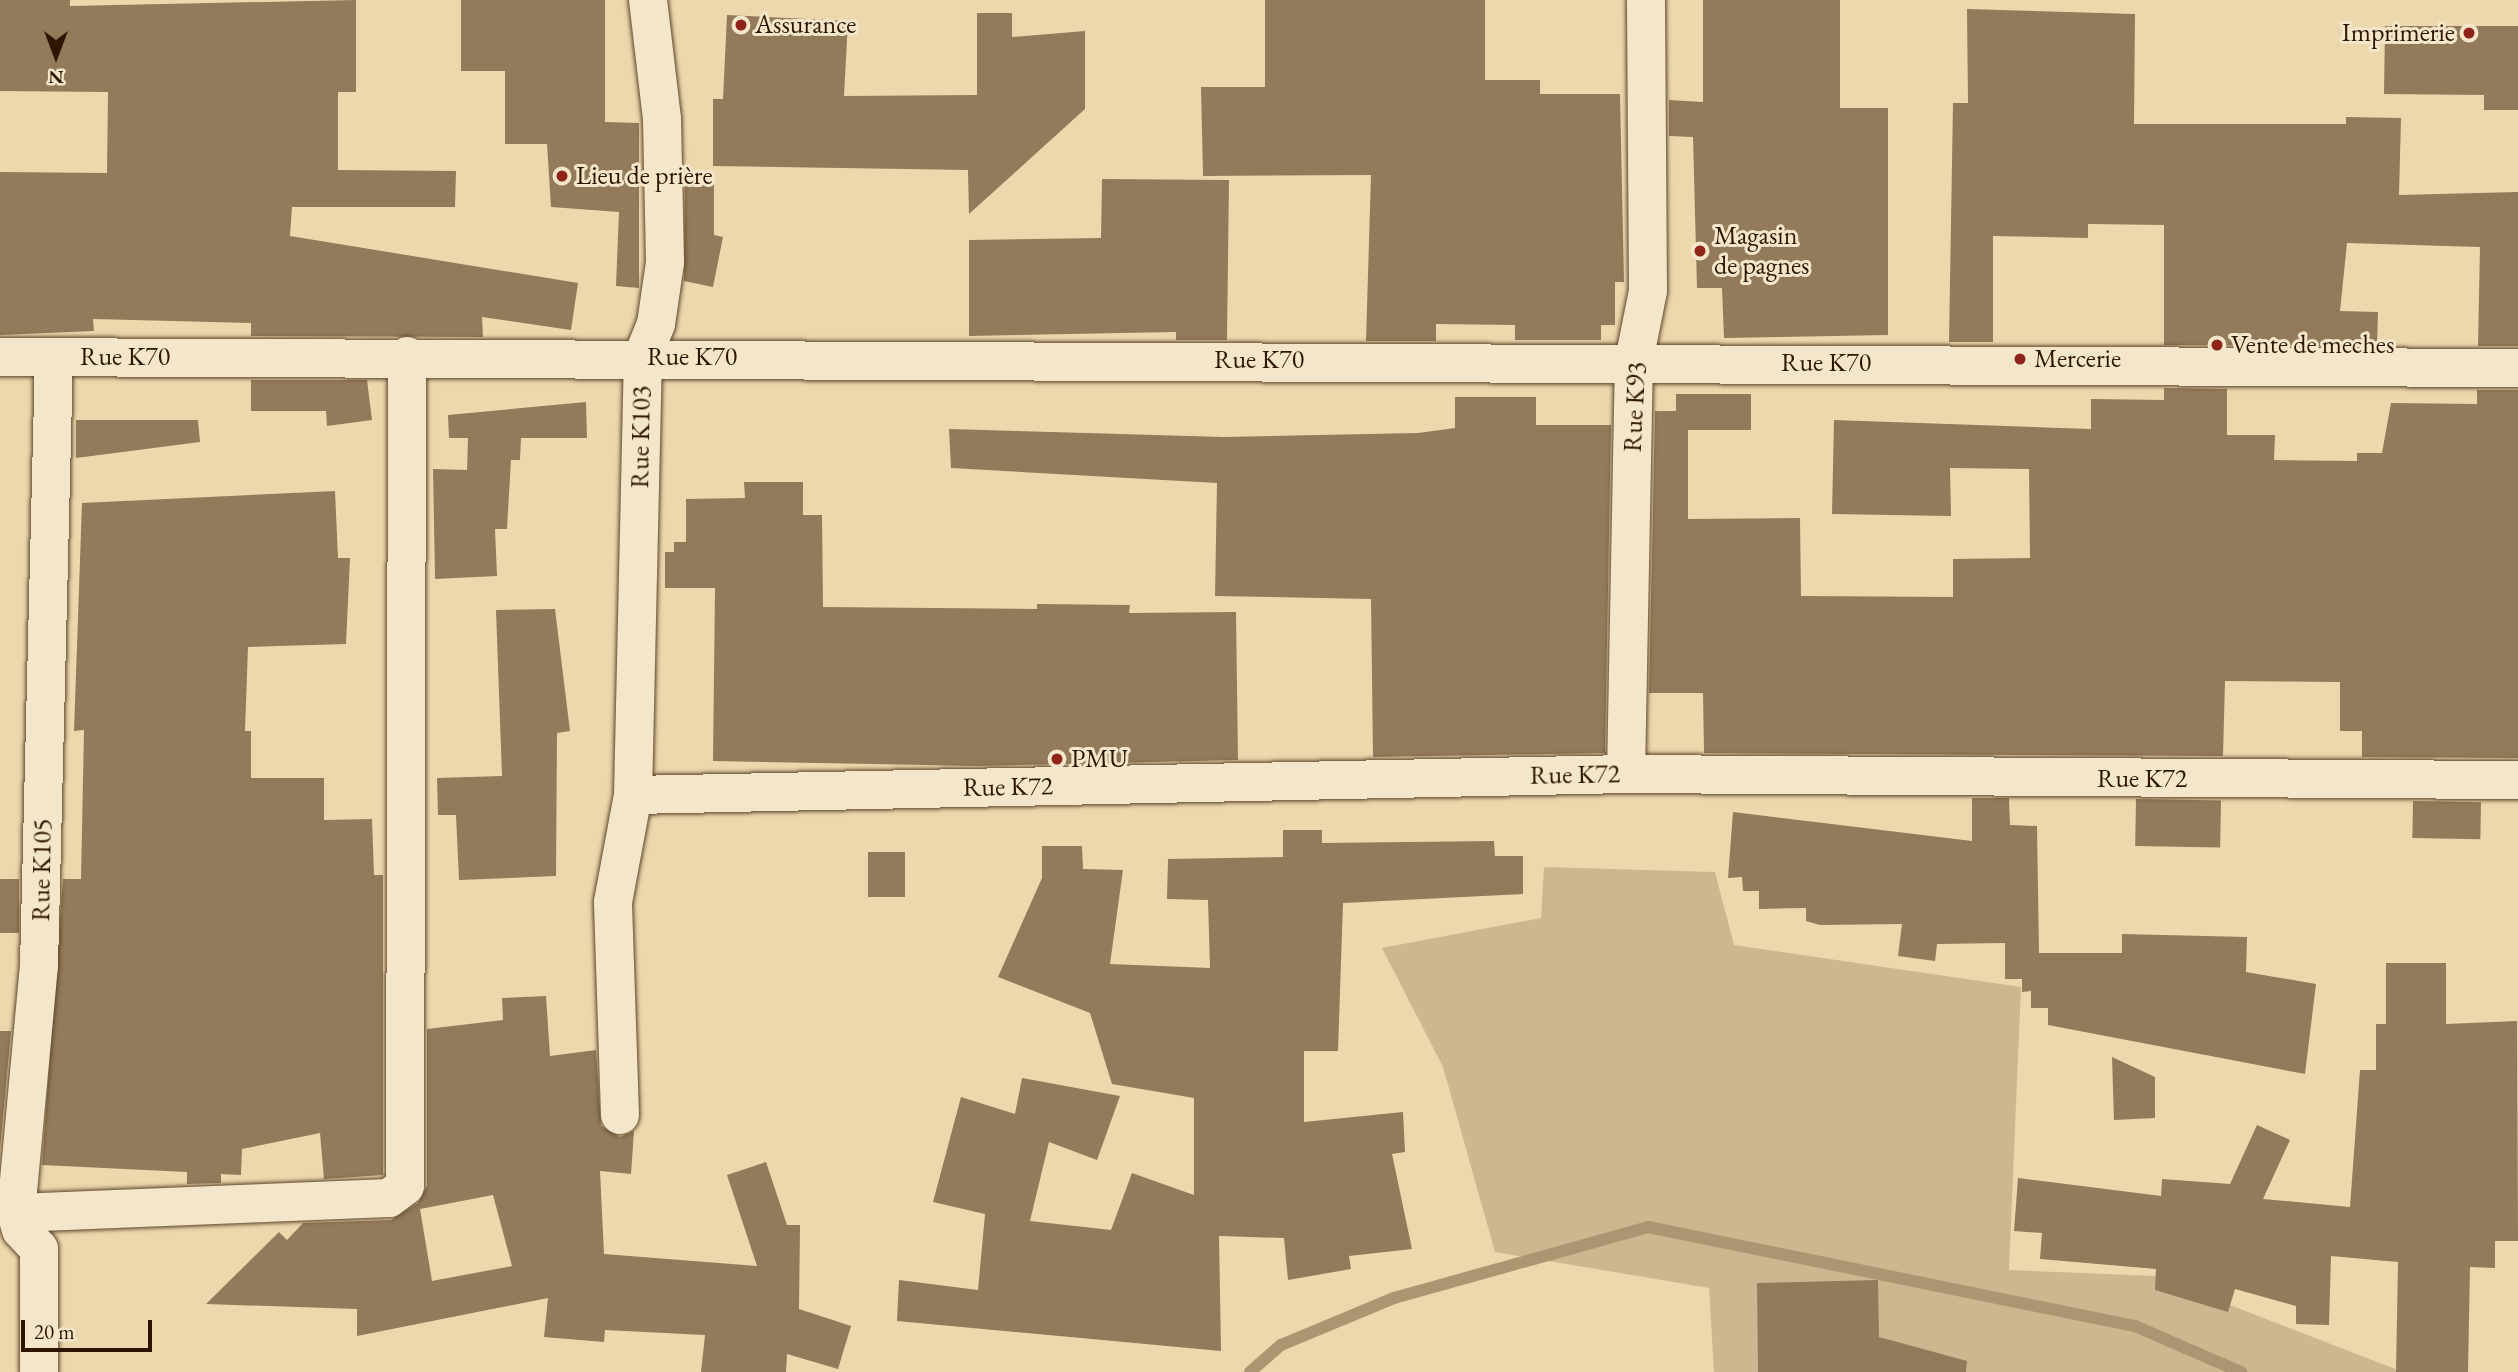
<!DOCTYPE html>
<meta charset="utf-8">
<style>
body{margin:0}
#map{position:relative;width:2518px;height:1372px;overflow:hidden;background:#edd8ad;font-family:"EB Garamond",serif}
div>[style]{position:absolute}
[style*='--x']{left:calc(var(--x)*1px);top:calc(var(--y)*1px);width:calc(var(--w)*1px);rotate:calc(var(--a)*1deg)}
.green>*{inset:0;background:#cdb790}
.stream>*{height:12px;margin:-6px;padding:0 6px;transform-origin:6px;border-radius:6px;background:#ac9672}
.building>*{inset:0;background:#927a5a;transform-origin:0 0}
.roads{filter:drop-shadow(0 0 2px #5e462b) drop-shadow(0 0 2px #5e462b)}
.street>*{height:38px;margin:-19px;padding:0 19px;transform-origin:19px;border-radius:19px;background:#f3e6ca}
.dots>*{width:19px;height:19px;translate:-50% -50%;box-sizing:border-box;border:4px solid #f3e6ca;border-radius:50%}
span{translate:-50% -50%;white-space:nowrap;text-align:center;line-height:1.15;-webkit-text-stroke:6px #f3e6ca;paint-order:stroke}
.poi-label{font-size:26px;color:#2f1500}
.left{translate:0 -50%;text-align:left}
.right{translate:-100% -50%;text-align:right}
.street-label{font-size:26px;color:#2f1500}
.north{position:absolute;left:21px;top:21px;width:70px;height:70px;-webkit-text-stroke:5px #f3e6ca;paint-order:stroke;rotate:180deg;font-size:19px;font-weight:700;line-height:28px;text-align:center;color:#2f1500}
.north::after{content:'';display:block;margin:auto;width:24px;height:32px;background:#2f1500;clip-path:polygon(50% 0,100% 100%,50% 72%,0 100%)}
.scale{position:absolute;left:21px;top:1320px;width:131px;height:32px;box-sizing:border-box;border:4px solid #2f1500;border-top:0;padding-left:9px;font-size:21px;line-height:24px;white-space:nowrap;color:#2f1500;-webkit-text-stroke:5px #f3e6ca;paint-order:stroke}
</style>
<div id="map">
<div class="green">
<div style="clip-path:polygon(1544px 867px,1715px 872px,1734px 945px,2021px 987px,2009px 1270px,2155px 1276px,2403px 1372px,1714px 1372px,1709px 1288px,1495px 1252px,1443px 1067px,1382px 948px,1541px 918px)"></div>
</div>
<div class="stream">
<div style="--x:1250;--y:1372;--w:41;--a:-41.1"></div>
<div style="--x:1281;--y:1345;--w:122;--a:-22.6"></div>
<div style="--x:1394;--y:1298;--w:264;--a:-15.6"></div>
<div style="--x:1648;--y:1227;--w:497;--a:11.5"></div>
<div style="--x:2135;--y:1326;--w:116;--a:23.5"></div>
</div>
<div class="building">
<div style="clip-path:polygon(0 0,70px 0,70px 6px,356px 0,356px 92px,338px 92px,338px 170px,456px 171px,455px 207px,292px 207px,290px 236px,578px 283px,571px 330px,482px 317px,483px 337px,251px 336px,251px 323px,93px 319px,94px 331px,0 335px,0 172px,107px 173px,108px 92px,0 91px)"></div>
<div style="clip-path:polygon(461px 0,605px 0,605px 122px,639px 123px,639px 288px,616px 286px,619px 212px,551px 207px,547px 144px,505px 144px,505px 71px,461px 71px)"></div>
<div style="clip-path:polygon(1265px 0,1485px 0,1485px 80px,1540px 80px,1540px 94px,1620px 94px,1624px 282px,1615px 282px,1615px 325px,1601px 325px,1601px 340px,1515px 340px,1515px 325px,1436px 324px,1436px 341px,1366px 341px,1371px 175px,1203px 176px,1201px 87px,1265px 87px)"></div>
<div style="clip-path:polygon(1703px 0,1840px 0,1840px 108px,1888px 108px,1888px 335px,1724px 338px,1722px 288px,1697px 288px,1693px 137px,1669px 136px,1669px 100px,1703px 102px)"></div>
<div style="clip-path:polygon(1967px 9px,2135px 14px,2134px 124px,2346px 124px,2346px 117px,2401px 118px,2399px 195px,2518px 192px,2518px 346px,2478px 346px,2480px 247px,2347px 243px,2340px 311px,2378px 312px,2377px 346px,2164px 345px,2164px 225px,2088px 224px,2088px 238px,1993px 236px,1993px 342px,1949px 342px,1953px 103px,1968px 103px)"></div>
<div style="clip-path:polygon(977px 13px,1012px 13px,1012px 37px,1085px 31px,1085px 109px,969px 214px,968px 170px,713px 166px,713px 99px,723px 99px,727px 15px,848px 21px,844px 96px,977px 95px)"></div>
<div style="clip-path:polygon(2385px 26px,2518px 26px,2518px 110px,2484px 110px,2484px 95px,2384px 94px)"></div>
<div style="clip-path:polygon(685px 173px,714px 173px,714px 235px,723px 237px,713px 287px,684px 281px)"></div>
<div style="clip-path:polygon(1102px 179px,1229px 180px,1227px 340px,1176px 340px,1176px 332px,969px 336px,969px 240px,1101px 238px)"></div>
<div style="clip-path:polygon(251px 380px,367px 380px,372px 420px,327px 426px,326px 411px,251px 411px)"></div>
<div style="clip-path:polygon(2164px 388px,2227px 389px,2227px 435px,2275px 435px,2274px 460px,2357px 461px,2357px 453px,2382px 453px,2391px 403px,2477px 404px,2477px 390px,2518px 390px,2518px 758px,2362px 757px,2362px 731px,2340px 731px,2340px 682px,2225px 681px,2223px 756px,1704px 753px,1703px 693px,1649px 693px,1655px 411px,1676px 411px,1676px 394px,1751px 394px,1751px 430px,1688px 430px,1688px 519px,1800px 518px,1801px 596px,1953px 597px,1953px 559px,2030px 558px,2029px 469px,1950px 468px,1951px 516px,1832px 514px,1834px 420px,2091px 429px,2091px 399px,2164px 400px)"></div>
<div style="clip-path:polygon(1455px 397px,1536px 397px,1536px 425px,1611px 425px,1605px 753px,1373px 757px,1371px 599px,1215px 596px,1217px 483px,951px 468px,949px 429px,1224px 437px,1418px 433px,1455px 428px)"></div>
<div style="clip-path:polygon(586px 402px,587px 438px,521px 438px,520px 460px,511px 460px,507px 529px,495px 529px,497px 576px,435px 579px,433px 469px,467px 470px,468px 438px,449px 438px,448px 415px)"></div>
<div style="clip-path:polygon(76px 420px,198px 420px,200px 442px,76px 458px)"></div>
<div style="clip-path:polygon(744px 482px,803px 482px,803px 515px,822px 515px,823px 607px,1037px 609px,1037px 604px,1130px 605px,1129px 613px,1236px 612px,1238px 760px,978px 766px,713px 761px,715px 588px,665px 588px,665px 552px,674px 552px,674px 542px,686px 542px,686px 499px,745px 498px)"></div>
<div style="clip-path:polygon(335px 491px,338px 558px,350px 558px,346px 644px,248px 647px,245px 731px,251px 731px,251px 778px,324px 778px,324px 820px,372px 819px,374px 875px,383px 875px,383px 1175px,324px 1179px,320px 1133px,242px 1149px,241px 1175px,221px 1174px,221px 1183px,187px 1184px,187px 1172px,42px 1165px,63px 879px,81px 879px,84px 730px,74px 731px,82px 503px)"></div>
<div style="clip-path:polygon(555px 609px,570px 731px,557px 733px,556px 876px,459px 880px,456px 815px,438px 815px,437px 778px,502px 776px,496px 610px)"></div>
<div style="clip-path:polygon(1972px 798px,2009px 798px,2010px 825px,2037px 826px,2039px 953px,2122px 953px,2122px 934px,2247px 937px,2246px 972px,2316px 984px,2305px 1074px,2048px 1025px,2048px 1008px,2031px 1008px,2031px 991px,2022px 992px,2022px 979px,2005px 979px,2005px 943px,1937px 944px,1935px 961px,1898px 956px,1902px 924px,1820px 925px,1806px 921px,1806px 908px,1759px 909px,1759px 891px,1743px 891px,1742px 877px,1728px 878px,1733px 812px,1972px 841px)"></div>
<div style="left:2136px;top:799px;width:85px;height:47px;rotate:1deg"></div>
<div style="left:2413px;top:801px;width:68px;height:37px;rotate:1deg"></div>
<div style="clip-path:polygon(1283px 830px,1322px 830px,1322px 843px,1494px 841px,1495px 856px,1523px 856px,1523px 894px,1343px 903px,1338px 1051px,1304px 1051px,1304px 1122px,1403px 1112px,1405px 1152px,1392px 1154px,1412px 1249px,1349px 1256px,1351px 1269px,1288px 1280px,1284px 1238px,1219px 1236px,1221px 1351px,897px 1321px,899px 1280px,978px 1290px,985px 1214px,933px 1202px,961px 1097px,1015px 1114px,1022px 1078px,1120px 1096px,1097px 1160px,1049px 1142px,1030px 1221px,1111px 1230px,1132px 1173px,1194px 1195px,1194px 1098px,1112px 1084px,1090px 1013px,998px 977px,1042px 878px,1042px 846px,1082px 846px,1083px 869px,1123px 870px,1110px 964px,1210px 968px,1208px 900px,1167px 899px,1168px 859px,1283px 857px)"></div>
<div style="left:868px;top:852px;width:37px;height:45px"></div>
<div style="left:0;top:879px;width:19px;height:54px"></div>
<div style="clip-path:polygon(2386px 963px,2446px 963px,2446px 1024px,2517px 1021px,2518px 1241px,2495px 1241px,2495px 1268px,2470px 1267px,2468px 1372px,2396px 1372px,2398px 1262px,2331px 1256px,2329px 1325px,2296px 1324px,2296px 1306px,2235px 1289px,2228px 1312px,2155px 1290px,2156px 1269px,2040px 1259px,2042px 1233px,2014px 1231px,2018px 1178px,2161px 1196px,2162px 1179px,2230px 1184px,2257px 1125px,2290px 1140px,2263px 1199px,2350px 1207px,2360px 1070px,2376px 1070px,2376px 1024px,2386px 1024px)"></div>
<div style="clip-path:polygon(evenodd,546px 996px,550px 1056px,596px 1050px,601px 1126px,620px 1137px,634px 1131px,631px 1174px,600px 1171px,604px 1254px,757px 1266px,727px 1175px,766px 1162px,787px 1225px,800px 1225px,799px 1309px,851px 1326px,838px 1369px,787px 1354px,786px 1372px,701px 1372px,705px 1335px,605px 1330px,604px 1342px,544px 1337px,548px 1298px,357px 1336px,357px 1309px,206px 1304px,279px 1232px,287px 1240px,303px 1223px,391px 1220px,418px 1203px,427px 1186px,427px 1029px,503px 1020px,502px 998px,546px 996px,493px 1195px,512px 1266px,432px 1281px,420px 1209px,493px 1195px)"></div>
<div style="clip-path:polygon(0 1031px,11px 1031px,0 1149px)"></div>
<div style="clip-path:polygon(2112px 1057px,2155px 1077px,2155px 1118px,2114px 1120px)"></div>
<div style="clip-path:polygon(1878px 1280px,1879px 1337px,1967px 1361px,1966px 1372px,1758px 1372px,1757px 1283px)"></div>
</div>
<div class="roads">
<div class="street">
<div style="--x:0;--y:357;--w:2518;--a:0.25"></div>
<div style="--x:1626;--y:774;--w:413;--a:-88.9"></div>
<div style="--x:1634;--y:361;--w:71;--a:-78.7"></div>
<div style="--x:1648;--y:291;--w:291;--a:-90.4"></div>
<div style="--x:633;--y:795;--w:993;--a:-1.21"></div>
<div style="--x:1626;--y:774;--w:892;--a:0.39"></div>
<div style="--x:620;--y:1115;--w:213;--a:-91.9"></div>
<div style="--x:613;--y:902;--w:109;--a:-79.4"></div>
<div style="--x:633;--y:795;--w:439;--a:-88.7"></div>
<div style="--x:643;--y:356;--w:35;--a:-68"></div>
<div style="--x:656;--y:324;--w:63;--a:-81.7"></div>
<div style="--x:665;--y:262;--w:143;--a:-91.2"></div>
<div style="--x:662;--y:119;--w:120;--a:-96.7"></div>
<div style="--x:16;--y:1213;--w:373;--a:-2.3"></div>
<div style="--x:389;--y:1198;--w:20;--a:-37"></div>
<div style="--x:405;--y:1186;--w:830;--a:-89.86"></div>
<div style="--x:39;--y:1372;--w:123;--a:-90"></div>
<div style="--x:39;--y:1249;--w:26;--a:-133"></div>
<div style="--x:21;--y:1230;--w:18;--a:-106"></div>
<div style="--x:16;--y:1213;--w:248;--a:-84.7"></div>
<div style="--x:39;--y:966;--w:609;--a:-88.59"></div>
</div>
</div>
<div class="dots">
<div style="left:741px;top:25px;background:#8f2418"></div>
<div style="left:2469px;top:33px;background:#8f2418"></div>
<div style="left:562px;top:176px;background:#8f2418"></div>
<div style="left:1700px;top:251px;background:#8f2418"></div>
<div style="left:2217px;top:345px;background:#8f2418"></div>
<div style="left:2020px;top:359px;background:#8f2418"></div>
<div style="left:1057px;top:759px;background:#8f2418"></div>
</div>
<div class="poi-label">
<span class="left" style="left:755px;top:25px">Assurance</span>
<span class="right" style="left:2455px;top:33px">Imprimerie</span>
<span class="left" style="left:576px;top:176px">Lieu de prière</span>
<span class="left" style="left:1714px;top:251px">Magasin<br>de pagnes</span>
<span class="left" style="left:2231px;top:345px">Vente de meches</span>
<span class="left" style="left:2034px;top:359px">Mercerie</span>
<span class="left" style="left:1071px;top:759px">PMU</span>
</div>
<div class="street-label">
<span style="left:125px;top:357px">Rue K70</span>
<span style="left:692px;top:357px">Rue K70</span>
<span style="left:1259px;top:360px">Rue K70</span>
<span style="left:1826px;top:363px">Rue K70</span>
<span style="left:1635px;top:407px;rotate:-87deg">Rue K93</span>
<span style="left:641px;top:437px;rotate:-89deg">Rue K103</span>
<span style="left:1575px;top:775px;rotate:-1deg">Rue K72</span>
<span style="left:2142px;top:779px">Rue K72</span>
<span style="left:1008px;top:787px;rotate:-1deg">Rue K72</span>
<span style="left:42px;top:870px;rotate:-89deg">Rue K105</span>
</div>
<div class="north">N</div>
<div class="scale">20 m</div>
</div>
